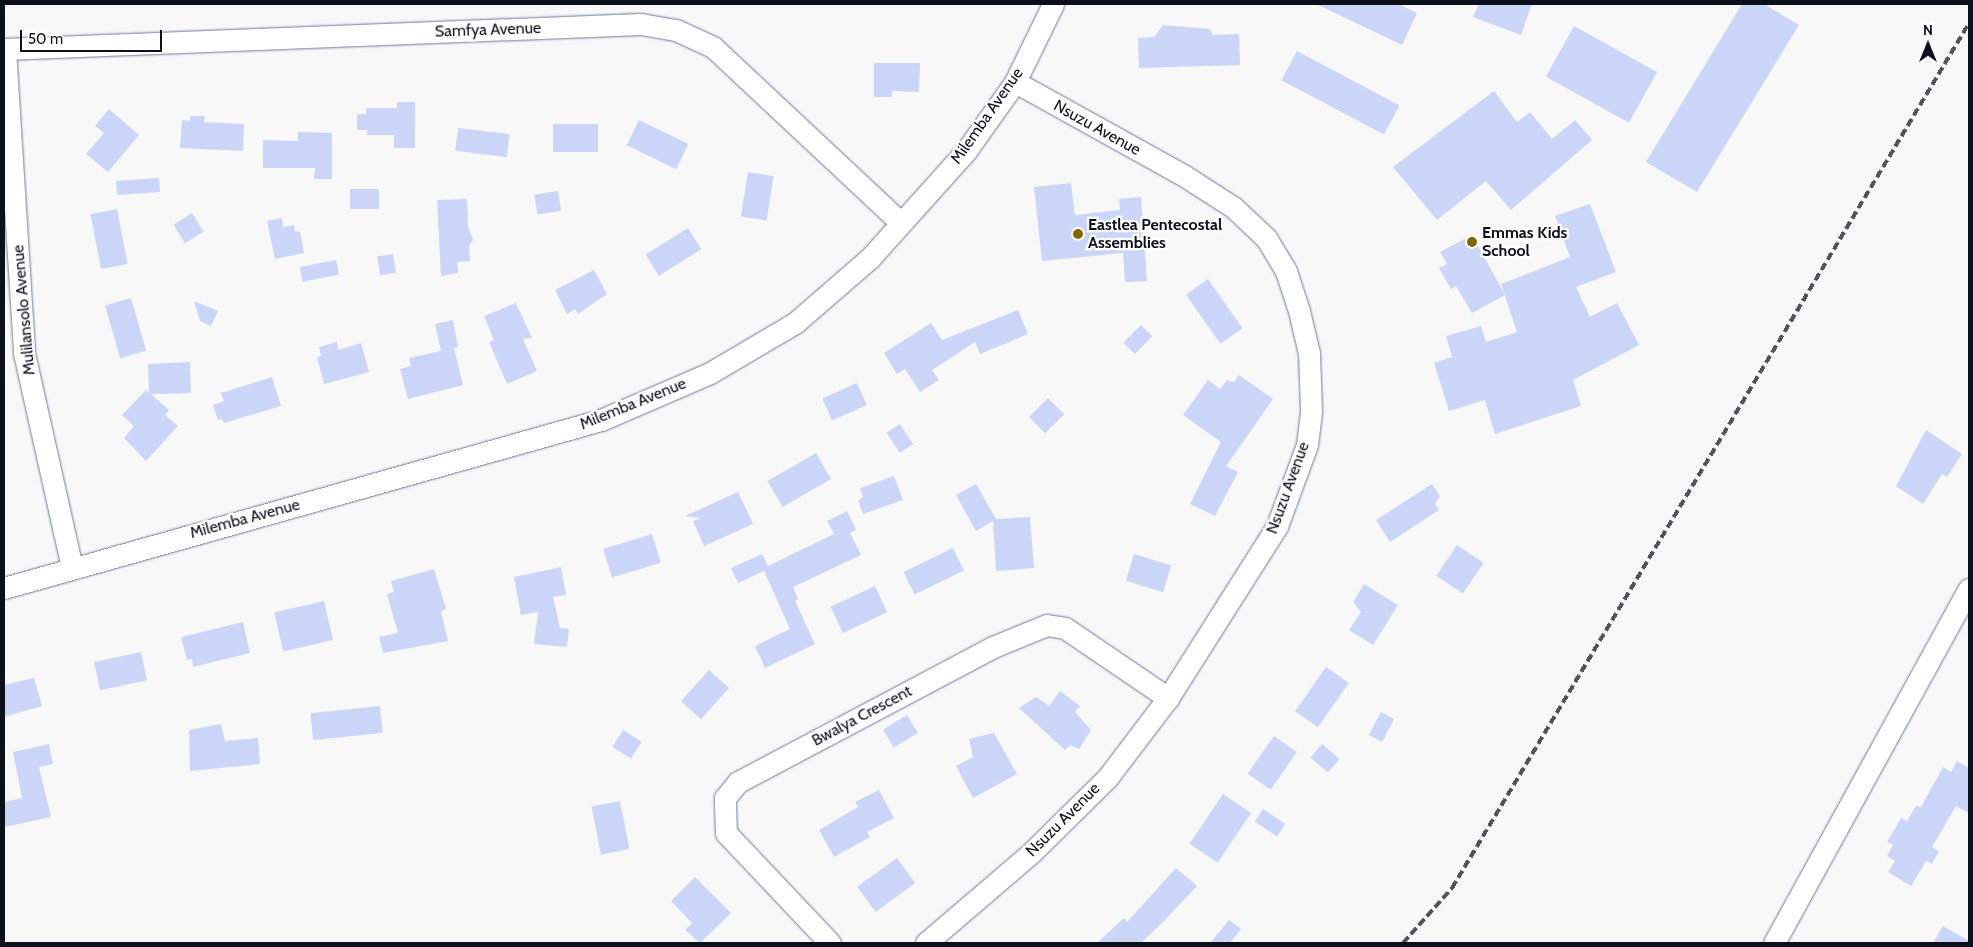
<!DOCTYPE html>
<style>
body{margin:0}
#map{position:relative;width:1973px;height:947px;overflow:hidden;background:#f8f8f8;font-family:Cabin,sans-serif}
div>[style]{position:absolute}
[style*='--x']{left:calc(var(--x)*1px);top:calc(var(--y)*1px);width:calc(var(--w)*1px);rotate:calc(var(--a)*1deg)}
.building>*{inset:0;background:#cbd5f7;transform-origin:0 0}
.roads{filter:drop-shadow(0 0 1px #6f7897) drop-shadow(0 0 1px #6f7897)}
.minor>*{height:21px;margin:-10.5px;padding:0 10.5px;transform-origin:10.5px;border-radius:10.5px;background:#fff}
.rail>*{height:4px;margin-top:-2px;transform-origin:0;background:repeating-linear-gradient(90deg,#52545c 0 8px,transparent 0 12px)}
.dots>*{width:14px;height:14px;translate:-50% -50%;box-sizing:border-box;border:2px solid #fff;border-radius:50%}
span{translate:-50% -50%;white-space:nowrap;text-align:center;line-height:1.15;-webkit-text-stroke:4.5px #fff;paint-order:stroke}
.street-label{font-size:16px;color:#0c101b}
.poi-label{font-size:16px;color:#0c101b;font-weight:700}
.left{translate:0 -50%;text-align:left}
.frame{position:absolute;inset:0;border:5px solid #0c101b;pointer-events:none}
.north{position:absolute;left:1903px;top:20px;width:50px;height:50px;-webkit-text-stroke:4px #fff;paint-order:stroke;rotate:0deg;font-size:14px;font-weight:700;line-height:20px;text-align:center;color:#0c101b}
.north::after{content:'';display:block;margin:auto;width:18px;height:22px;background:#0c101b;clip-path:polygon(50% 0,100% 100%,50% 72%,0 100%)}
.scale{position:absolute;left:20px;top:30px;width:142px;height:22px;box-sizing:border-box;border:2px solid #0c101b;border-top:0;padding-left:6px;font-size:15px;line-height:18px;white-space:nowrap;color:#0c101b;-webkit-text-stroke:4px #fff;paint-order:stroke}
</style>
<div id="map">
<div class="building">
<div style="clip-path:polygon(1316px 4px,1398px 4px,1417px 13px,1402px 45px)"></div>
<div style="clip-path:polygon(1479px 4px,1532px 4px,1521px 35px,1473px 17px)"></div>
<div style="clip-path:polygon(1742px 4px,1764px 4px,1799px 25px,1697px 192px,1646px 162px)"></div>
<div style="clip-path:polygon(1163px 25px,1210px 29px,1213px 35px,1239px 34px,1240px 65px,1139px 68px,1138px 38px,1154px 37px)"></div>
<div style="left:1574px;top:26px;width:95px;height:58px;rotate:29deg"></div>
<div style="left:1297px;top:51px;width:116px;height:33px;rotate:28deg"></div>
<div style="clip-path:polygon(874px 63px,920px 63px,919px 92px,892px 91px,892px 97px,874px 97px)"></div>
<div style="clip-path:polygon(1494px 91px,1517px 122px,1530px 112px,1552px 139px,1575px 120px,1592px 140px,1511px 210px,1486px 181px,1437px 220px,1393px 167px)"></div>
<div style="clip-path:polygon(397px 102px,415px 102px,415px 148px,394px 148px,394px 135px,367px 135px,367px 130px,357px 130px,357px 114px,366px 114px,366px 108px,397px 108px)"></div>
<div style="clip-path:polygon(109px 109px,139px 135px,108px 172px,86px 154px,104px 133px,95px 126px)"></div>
<div style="clip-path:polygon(190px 116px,205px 116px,204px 122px,244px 124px,243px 151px,180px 148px,182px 120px,190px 121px)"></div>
<div style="left:639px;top:120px;width:55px;height:28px;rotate:26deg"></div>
<div style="left:553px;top:124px;width:45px;height:28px"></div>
<div style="left:458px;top:128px;width:52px;height:23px;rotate:7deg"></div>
<div style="clip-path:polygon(298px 132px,332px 133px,332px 179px,314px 179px,315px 168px,263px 168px,263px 140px,298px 141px)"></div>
<div style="left:748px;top:172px;width:26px;height:45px;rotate:9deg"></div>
<div style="left:159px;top:178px;width:14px;height:43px;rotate:86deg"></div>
<div style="clip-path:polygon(1071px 183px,1075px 215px,1120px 210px,1119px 199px,1141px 197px,1147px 281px,1125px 282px,1123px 253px,1042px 261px,1034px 187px)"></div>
<div style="left:350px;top:189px;width:29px;height:20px"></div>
<div style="left:558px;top:191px;width:20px;height:24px;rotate:81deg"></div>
<div style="clip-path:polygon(467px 199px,468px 227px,473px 240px,469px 246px,470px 261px,457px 262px,458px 273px,441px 276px,437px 200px)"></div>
<div style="clip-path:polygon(1590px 204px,1616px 272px,1576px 287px,1590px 317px,1617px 303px,1639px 345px,1573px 380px,1581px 406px,1495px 434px,1485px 400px,1449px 411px,1434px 363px,1452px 357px,1446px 336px,1481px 326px,1486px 342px,1517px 332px,1501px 284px,1570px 257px,1555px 216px)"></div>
<div style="left:117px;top:209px;width:56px;height:27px;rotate:79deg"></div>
<div style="left:192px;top:213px;width:22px;height:22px;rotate:58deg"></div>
<div style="clip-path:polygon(282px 218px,283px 227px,294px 225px,295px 232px,300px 231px,304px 253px,275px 259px,267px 221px)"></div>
<div style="left:688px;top:228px;width:25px;height:50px;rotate:58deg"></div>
<div style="clip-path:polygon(1472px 235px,1505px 295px,1472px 313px,1456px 286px,1451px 289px,1439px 268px,1447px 264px,1440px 252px)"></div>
<div style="left:393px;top:254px;width:19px;height:16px;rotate:81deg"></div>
<div style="left:336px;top:260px;width:15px;height:37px;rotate:79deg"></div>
<div style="clip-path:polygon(594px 270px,607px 294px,578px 314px,575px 309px,567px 314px,555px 290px)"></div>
<div style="left:1208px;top:279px;width:60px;height:27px;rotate:55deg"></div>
<div style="left:131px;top:298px;width:55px;height:27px;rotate:74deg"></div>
<div style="clip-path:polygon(194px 301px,218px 311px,211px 326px,200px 321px)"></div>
<div style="clip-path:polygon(516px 303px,532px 338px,523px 339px,537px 371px,507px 384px,489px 342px,494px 340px,484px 316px)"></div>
<div style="clip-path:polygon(1018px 310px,1028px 334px,980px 354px,975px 342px,932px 370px,939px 380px,920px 392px,905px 369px,897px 374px,884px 353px,931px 323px,942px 340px)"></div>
<div style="clip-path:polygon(453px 320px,458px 347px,454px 348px,463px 385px,408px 399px,400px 369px,411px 366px,409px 358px,449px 349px,441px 351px,435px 324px)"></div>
<div style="left:1141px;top:325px;width:16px;height:25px;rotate:45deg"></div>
<div style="clip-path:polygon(337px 342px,338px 350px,361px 343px,369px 372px,324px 384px,317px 357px,321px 356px,319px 347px)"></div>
<div style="clip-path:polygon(190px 362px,191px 393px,151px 394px,169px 410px,165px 415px,178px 426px,146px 461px,124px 438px,134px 426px,122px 415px,146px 390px,149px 393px,148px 364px)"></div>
<div style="clip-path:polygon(1239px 375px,1273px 399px,1226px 466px,1238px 472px,1215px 516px,1190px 504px,1221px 442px,1183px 415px,1208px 380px,1220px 389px,1227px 380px,1234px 382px)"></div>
<div style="clip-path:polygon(272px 377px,281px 406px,224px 423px,222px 419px,218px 420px,213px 405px,224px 401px,221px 393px)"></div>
<div style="left:857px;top:383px;width:24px;height:38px;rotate:66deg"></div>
<div style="left:1048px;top:398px;width:23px;height:27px;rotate:45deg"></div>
<div style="left:900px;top:424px;width:24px;height:16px;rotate:57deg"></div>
<div style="clip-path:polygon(1926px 430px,1962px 454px,1947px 477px,1942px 474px,1923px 504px,1896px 486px)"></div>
<div style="left:816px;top:453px;width:30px;height:56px;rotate:60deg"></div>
<div style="clip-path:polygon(894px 476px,903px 500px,863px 514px,858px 501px,863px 497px,860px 488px)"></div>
<div style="clip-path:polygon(976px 484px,996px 519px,1030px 517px,1034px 568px,996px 571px,993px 521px,976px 531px,956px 495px)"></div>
<div style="clip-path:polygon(1432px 484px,1440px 496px,1435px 504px,1439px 510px,1390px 542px,1376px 520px)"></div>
<div style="clip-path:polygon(738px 492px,753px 524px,704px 546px,693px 521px,701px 518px,685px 516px)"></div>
<div style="clip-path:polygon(847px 511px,856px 530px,850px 533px,861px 555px,793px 587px,798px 599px,795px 601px,815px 644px,765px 668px,755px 646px,790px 629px,764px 571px,738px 583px,731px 568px,762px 554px,768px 566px,834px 534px,827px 521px)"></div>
<div style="left:652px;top:534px;width:30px;height:51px;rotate:73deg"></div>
<div style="left:1457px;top:545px;width:32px;height:37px;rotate:34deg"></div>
<div style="left:953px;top:548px;width:25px;height:55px;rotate:64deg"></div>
<div style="left:1134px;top:554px;width:39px;height:28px;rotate:17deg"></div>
<div style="clip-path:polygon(561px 567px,566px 595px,553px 597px,560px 628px,569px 629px,567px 647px,534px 644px,538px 612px,521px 615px,514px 577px)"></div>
<div style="clip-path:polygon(434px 569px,446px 609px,441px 611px,448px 641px,383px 653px,379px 637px,398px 633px,387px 594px,394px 592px,391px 581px)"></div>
<div style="clip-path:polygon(1364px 584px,1398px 605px,1373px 645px,1349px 630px,1361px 612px,1353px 602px)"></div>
<div style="left:875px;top:586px;width:29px;height:49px;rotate:65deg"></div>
<div style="left:324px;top:601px;width:40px;height:51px;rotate:77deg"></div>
<div style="clip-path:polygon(243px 622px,250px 653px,193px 667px,192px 659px,187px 660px,181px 637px)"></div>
<div style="left:141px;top:652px;width:29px;height:48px;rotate:78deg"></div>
<div style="left:1326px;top:667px;width:28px;height:54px;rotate:35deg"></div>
<div style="left:709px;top:670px;width:27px;height:42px;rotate:42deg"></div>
<div style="clip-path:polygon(34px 678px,42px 706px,4px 717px,4px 685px)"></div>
<div style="clip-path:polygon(1060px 691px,1080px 706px,1075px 712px,1091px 730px,1079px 749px,1070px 745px,1065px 750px,1019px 708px,1036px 697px,1049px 706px)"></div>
<div style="left:380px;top:706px;width:27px;height:70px;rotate:84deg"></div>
<div style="left:1381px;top:712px;width:15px;height:26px;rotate:28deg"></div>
<div style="left:907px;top:715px;width:21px;height:28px;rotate:59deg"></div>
<div style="clip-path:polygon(221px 724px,225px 741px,258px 738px,260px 764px,190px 771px,189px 730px)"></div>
<div style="left:623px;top:730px;width:22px;height:20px;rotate:32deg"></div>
<div style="clip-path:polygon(994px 733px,1017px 774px,973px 798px,956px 766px,973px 757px,969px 739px)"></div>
<div style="left:1274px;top:736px;width:28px;height:46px;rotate:35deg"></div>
<div style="clip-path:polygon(49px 744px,53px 764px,39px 767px,51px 817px,4px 827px,4px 802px,22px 798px,13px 752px)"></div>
<div style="left:1322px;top:744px;width:23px;height:18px;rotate:40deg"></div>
<div style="clip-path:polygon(1957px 761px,1969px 768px,1969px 813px,1956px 806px,1932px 847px,1939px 851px,1932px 864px,1926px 861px,1911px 886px,1888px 872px,1895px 861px,1887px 856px,1893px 845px,1887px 842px,1901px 818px,1907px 821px,1916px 806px,1921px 807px,1943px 767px,1951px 772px)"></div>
<div style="clip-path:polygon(879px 790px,894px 818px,867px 832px,870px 837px,834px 857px,819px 830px,858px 807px,855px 802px)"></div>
<div style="left:1223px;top:794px;width:34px;height:60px;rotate:34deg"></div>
<div style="left:620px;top:801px;width:49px;height:29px;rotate:79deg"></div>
<div style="left:1263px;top:809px;width:27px;height:15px;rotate:34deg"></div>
<div style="left:897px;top:858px;width:31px;height:49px;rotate:54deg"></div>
<div style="clip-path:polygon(1176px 868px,1197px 886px,1164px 921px,1141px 943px,1097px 943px,1124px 918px,1127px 922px)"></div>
<div style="clip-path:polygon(695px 877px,731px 913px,700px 943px,685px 930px,692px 923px,671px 901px)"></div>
<div style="clip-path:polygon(1229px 920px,1241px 929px,1230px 943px,1210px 943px)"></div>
<div style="clip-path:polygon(1943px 926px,1969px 941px,1969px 943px,1933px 943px)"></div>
</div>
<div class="roads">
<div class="minor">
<div style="--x:4;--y:49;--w:637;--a:-2.25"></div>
<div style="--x:641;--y:24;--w:36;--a:10"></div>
<div style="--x:676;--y:30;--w:41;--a:24.7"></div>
<div style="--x:713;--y:47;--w:256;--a:43.1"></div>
<div style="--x:5;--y:49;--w:305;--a:86.4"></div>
<div style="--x:24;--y:353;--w:219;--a:77.4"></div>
<div style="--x:4;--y:588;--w:620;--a:-15.72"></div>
<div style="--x:601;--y:420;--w:119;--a:-23.3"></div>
<div style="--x:710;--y:373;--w:99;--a:-30.5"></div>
<div style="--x:795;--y:323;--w:99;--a:-40.9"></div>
<div style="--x:870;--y:258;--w:144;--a:-48.1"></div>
<div style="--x:966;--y:151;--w:85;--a:-54.6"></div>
<div style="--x:1015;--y:82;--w:87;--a:-64"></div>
<div style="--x:830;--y:943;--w:151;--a:-133.4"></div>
<div style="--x:726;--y:833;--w:35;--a:-92"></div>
<div style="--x:725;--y:798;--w:21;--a:-51"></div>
<div style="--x:738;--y:782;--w:289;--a:-27.9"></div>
<div style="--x:993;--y:647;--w:58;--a:-22.2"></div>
<div style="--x:1047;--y:625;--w:18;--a:9"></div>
<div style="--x:1065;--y:628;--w:125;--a:34.2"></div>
<div style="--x:926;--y:943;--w:138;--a:-40.6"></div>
<div style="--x:1031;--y:853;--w:108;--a:-44.6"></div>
<div style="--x:1108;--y:777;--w:99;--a:-52.8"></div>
<div style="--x:1168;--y:698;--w:204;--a:-57.6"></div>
<div style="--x:1277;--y:526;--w:86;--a:-69.7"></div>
<div style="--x:1307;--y:445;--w:35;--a:-83"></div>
<div style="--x:1311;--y:410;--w:57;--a:-92"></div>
<div style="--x:1309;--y:353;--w:43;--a:-103.4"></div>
<div style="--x:1299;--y:311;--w:42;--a:-108"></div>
<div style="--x:1286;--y:271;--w:39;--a:-121"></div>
<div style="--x:1266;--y:238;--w:45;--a:-136.8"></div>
<div style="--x:1233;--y:207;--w:59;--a:-147.4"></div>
<div style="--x:1183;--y:175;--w:192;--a:-151"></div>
<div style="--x:1774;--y:943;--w:404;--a:-61.2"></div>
</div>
</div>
<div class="rail">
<div style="--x:1403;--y:943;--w:74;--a:-48.3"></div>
<div style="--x:1452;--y:888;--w:1008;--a:-59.13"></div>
</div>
<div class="dots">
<div style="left:1078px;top:234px;background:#7e6901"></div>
<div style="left:1472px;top:242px;background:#7e6901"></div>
</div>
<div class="street-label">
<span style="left:488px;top:30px;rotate:-2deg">Samfya Avenue</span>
<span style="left:987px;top:116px;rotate:-55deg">Milemba Avenue</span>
<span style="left:1097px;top:128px;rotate:29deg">Nsuzu Avenue</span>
<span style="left:24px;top:310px;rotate:-95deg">Mulilansolo Avenue</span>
<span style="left:633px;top:404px;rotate:-22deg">Milemba Avenue</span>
<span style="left:1288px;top:488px;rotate:-70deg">Nsuzu Avenue</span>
<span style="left:245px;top:519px;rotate:-15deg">Milemba Avenue</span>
<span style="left:862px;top:716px;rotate:-28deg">Bwalya Crescent</span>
<span style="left:1063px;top:820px;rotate:-45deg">Nsuzu Avenue</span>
</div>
<div class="poi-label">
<span class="left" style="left:1088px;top:234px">Eastlea Pentecostal<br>Assemblies</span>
<span class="left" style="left:1482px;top:242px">Emmas Kids<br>School</span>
</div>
<div class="frame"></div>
<div class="north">N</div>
<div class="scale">50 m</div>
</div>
